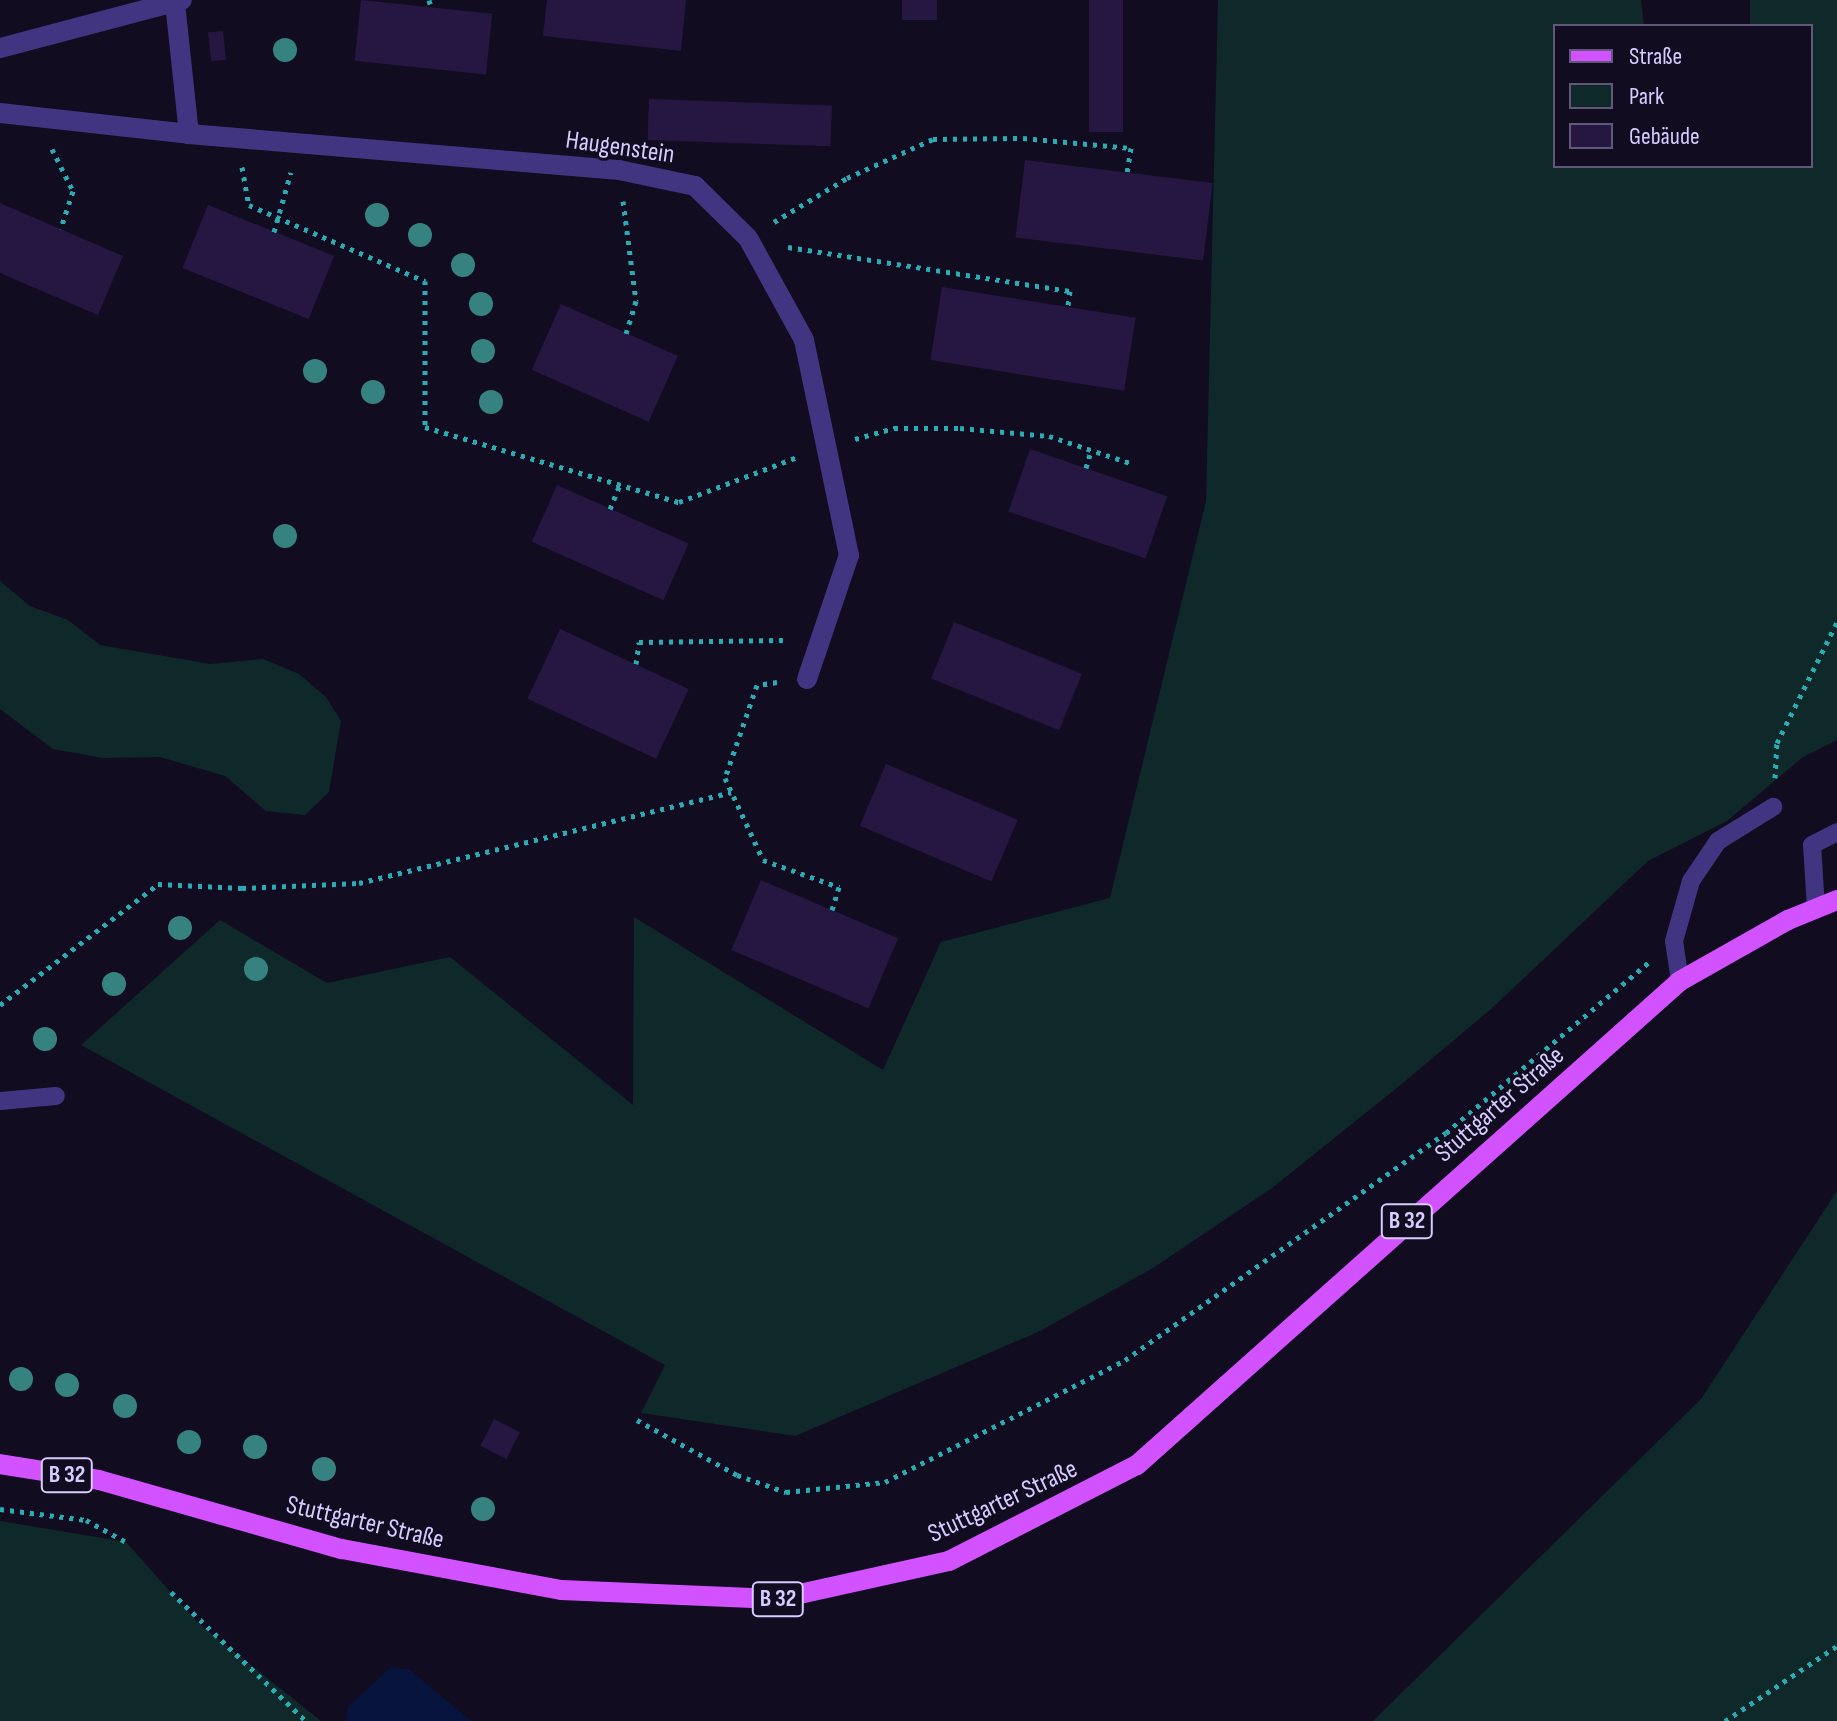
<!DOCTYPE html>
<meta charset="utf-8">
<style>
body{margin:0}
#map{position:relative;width:1837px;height:1721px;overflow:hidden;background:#120c20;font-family:"Sofia Sans Condensed",sans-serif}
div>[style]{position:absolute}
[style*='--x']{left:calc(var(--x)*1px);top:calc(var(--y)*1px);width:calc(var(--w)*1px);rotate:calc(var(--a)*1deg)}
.green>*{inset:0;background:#0f282a}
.water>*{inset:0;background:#07153e}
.building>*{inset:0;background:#251742;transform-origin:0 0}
.path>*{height:5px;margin-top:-2.5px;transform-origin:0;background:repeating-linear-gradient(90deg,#29adb5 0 4px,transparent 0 10px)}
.service>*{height:18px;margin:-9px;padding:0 9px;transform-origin:9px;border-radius:9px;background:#413581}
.minor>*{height:20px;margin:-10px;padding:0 10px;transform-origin:10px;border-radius:10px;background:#413581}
.primary>*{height:20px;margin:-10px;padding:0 10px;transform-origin:10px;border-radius:10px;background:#d352ff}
.trees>*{width:24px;height:24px;margin:-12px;border-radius:50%;background:#368281}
span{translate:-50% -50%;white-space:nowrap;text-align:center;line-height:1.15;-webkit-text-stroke:6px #120c20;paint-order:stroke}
.shield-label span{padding:2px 6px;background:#120c20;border:2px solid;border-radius:6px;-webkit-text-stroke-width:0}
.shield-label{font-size:24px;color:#d7cbff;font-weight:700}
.street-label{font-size:26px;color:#d7cbff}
.legend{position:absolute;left:1553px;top:24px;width:260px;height:144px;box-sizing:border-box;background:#120c20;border:2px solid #615879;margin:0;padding:10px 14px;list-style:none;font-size:24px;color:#d7cbff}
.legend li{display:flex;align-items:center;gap:16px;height:40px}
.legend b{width:40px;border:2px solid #615879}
</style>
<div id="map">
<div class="green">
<div style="clip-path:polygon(1218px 0,1641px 0,1644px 26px,1555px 26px,1555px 166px,1811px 166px,1811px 26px,1750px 26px,1750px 0,1837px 0,1837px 740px,1803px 757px,1727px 821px,1648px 861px,1491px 1009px,1398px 1087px,1272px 1188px,1153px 1268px,1038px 1332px,795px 1436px,641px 1413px,665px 1365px,81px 1045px,220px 920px,327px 983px,450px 957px,633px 1105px,634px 917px,883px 1070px,941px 942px,1110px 898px,1206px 501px)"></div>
<div style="clip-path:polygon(0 581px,30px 606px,68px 620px,100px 645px,210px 664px,263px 659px,299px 674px,326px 697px,341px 721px,329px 792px,305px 815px,266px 811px,225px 776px,160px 757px,103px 758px,53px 749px,0 709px)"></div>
<div style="clip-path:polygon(1837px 1191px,1837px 1721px,1373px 1721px,1701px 1399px)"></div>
<div style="clip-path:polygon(0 1521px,126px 1542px,198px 1623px,321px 1721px,0 1721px)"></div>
</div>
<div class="water">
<div style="clip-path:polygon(391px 1667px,410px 1670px,471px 1721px,346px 1721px,348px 1707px)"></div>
</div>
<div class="building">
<div style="left:361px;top:0;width:132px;height:61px;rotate:6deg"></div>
<div style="clip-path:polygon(547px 0,686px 0,681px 51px,543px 36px)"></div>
<div style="left:902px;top:0;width:35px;height:20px"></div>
<div style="left:1089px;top:0;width:34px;height:132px"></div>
<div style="left:223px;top:31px;width:29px;height:15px;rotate:84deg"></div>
<div style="left:649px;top:99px;width:183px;height:41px;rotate:2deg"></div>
<div style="left:1025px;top:160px;width:189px;height:78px;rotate:7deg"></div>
<div style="clip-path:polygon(0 203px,123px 256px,98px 315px,0 273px)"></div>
<div style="left:208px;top:205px;width:136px;height:68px;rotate:22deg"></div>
<div style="left:942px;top:287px;width:196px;height:74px;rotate:9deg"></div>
<div style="left:561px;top:304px;width:128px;height:72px;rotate:24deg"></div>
<div style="left:1030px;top:449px;width:145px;height:66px;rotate:19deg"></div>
<div style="left:557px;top:485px;width:144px;height:62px;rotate:24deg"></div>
<div style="left:954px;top:622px;width:138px;height:61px;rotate:22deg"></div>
<div style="left:560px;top:629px;width:142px;height:77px;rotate:25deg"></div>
<div style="left:886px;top:764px;width:143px;height:67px;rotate:23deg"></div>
<div style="left:761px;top:880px;width:149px;height:76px;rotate:23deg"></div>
<div style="left:494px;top:1419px;width:29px;height:30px;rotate:27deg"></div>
</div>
<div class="path">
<div style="--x:429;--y:0;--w:7;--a:74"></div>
<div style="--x:52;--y:149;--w:47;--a:63.4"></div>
<div style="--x:73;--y:191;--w:40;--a:108"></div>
<div style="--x:242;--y:167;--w:39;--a:80"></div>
<div style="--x:249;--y:205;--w:192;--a:23.4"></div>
<div style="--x:425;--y:281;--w:146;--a:90"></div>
<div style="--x:425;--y:427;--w:265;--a:16.5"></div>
<div style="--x:679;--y:502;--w:129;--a:-20.8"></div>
<div style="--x:623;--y:201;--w:101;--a:82.6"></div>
<div style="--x:636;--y:301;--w:34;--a:107"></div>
<div style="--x:774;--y:222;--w:85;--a:-31.1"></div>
<div style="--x:847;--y:178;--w:94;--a:-24.4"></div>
<div style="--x:933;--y:139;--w:90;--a:-0.6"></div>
<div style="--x:1023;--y:138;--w:108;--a:5.3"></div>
<div style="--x:1131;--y:148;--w:24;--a:99"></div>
<div style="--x:274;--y:232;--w:62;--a:-74.2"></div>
<div style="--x:788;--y:247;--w:285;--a:8.9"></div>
<div style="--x:1070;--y:291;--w:15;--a:98"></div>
<div style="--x:855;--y:439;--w:41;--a:-15.8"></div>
<div style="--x:894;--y:428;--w:66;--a:0"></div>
<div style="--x:960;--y:428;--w:89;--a:5.1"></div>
<div style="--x:1049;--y:436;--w:89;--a:18.4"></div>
<div style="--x:1086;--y:468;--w:19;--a:-74"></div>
<div style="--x:610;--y:509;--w:27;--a:-68"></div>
<div style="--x:636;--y:664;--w:22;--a:-82"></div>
<div style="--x:639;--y:642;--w:149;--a:-0.8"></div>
<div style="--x:777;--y:682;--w:20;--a:171"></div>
<div style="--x:757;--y:685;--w:98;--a:109"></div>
<div style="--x:725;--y:778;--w:90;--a:65.1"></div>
<div style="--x:763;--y:860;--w:81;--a:19.6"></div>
<div style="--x:839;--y:887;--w:24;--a:107"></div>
<div style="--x:1775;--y:778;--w:35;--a:-87"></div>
<div style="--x:1777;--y:743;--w:135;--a:-63.6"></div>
<div style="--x:0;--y:1005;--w:199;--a:-37.4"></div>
<div style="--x:158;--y:884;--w:84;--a:2.7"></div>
<div style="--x:242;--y:888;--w:117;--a:-2.4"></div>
<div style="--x:359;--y:883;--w:383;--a:-13.7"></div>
<div style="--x:637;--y:1420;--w:114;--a:28.8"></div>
<div style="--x:737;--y:1475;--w:52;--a:19.1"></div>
<div style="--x:786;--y:1492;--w:100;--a:-5.8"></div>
<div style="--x:885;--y:1482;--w:269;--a:-26.9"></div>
<div style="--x:1125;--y:1360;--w:393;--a:-35.3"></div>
<div style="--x:1446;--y:1133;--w:265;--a:-40.1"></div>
<div style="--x:0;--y:1509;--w:87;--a:7.3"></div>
<div style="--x:86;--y:1520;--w:46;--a:28.8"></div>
<div style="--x:171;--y:1592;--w:187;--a:43.7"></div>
<div style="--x:1725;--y:1721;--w:135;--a:-33.8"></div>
</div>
<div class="service">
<div style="--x:1816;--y:908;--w:63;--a:-93.6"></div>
<div style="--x:1812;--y:845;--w:28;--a:-27"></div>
<div style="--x:1680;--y:981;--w:40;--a:-98.5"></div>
<div style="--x:1674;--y:941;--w:62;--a:-74.2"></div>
<div style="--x:1691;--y:881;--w:48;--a:-56"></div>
<div style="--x:1718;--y:841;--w:65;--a:-31.7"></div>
<div style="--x:0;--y:1101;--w:56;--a:-5.1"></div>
</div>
<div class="minor">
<div style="--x:175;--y:3;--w:132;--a:83.9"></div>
<div style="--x:0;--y:48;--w:188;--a:-14.8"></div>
<div style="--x:0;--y:113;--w:190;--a:6.3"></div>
<div style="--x:189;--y:134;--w:432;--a:4.8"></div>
<div style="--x:619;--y:170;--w:78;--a:11.9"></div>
<div style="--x:695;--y:186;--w:74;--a:44.5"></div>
<div style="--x:748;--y:238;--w:116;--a:61.2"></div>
<div style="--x:804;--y:340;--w:220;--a:78.2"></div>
<div style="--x:849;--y:555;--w:131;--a:108.7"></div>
</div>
<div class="primary">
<div style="--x:0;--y:1464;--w:100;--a:9.2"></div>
<div style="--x:99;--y:1480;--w:253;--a:15.9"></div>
<div style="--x:342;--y:1549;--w:223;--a:10.6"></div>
<div style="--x:561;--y:1590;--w:216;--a:2.4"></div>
<div style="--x:777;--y:1599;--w:176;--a:-12.5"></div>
<div style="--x:949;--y:1561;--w:211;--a:-27.1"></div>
<div style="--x:1137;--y:1465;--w:727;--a:-41.71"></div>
<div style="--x:1680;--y:981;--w:124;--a:-29.5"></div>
<div style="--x:1788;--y:920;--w:53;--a:-22.2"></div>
</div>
<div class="trees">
<div style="left:285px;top:50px"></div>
<div style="left:377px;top:215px"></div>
<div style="left:420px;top:235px"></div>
<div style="left:463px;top:265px"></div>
<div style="left:481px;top:304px"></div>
<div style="left:483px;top:351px"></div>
<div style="left:315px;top:371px"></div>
<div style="left:373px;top:392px"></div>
<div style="left:491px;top:402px"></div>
<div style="left:285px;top:536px"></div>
<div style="left:180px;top:928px"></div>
<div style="left:256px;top:969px"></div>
<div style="left:114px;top:984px"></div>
<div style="left:45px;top:1039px"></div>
<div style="left:21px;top:1379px"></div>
<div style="left:67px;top:1385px"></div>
<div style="left:125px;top:1406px"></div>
<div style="left:189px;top:1442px"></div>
<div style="left:255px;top:1447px"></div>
<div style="left:324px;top:1469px"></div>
<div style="left:483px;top:1509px"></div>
</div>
<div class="shield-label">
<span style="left:1407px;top:1221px">B 32</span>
<span style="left:67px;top:1475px">B 32</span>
<span style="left:778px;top:1599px">B 32</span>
</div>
<div class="street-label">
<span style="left:620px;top:148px;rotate:8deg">Haugenstein</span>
<span style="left:1500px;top:1105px;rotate:-41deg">Stuttgarter Straße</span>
<span style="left:1003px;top:1502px;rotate:-25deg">Stuttgarter Straße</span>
<span style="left:365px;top:1523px;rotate:13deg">Stuttgarter Straße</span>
</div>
<ul class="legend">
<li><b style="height:10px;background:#d352ff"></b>Straße</li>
<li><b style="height:22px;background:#0f282a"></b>Park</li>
<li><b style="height:22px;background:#251742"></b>Gebäude</li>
</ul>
</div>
